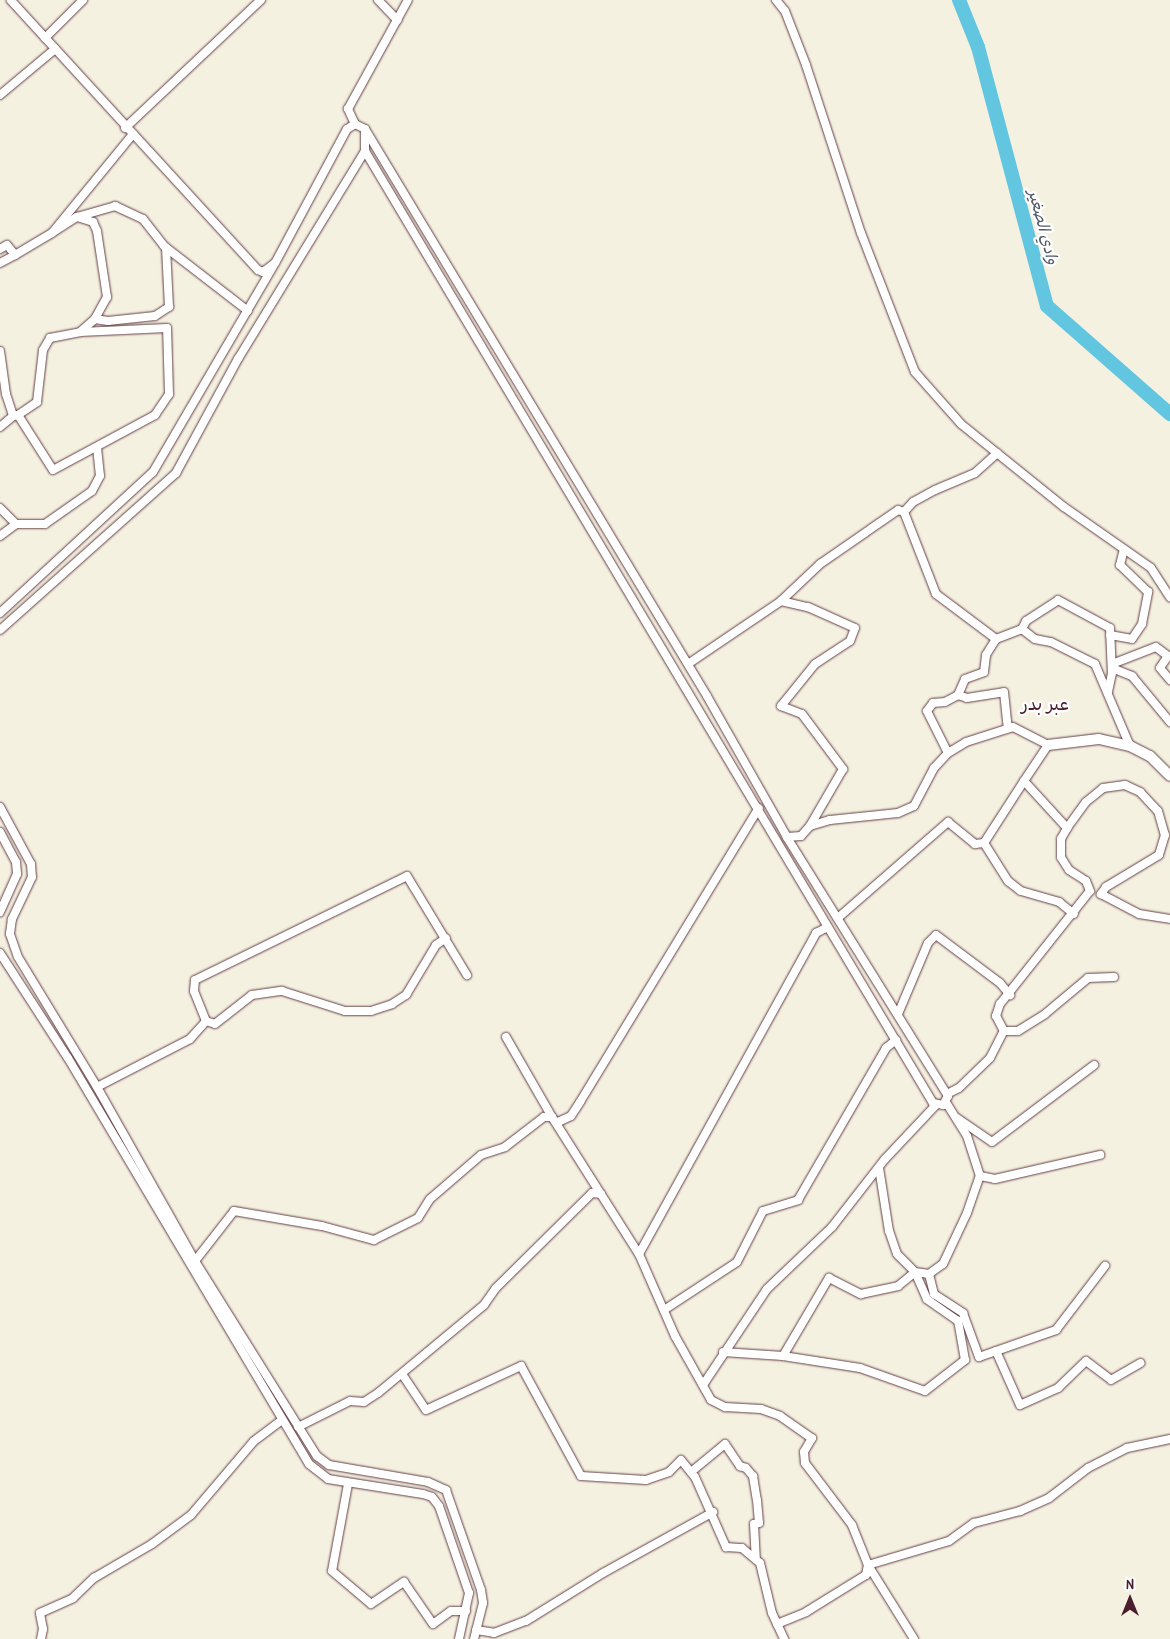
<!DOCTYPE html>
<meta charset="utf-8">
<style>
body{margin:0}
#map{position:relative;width:1170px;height:1639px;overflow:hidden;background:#f5f1e1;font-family:"Patrick Hand","Playpen Sans Arabic",sans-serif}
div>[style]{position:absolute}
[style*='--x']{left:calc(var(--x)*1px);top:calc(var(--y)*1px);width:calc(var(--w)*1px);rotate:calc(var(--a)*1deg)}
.river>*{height:14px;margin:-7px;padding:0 7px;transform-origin:7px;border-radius:7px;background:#62c6e0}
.roads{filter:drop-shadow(0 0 1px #643e46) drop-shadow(0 0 1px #643e46)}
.minor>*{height:8px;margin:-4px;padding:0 4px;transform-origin:4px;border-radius:4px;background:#fff}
.tertiary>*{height:10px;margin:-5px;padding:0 5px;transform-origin:5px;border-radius:5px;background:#fff}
span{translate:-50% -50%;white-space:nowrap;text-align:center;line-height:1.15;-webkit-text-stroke:4.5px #fff;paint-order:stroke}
.water-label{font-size:16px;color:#52596a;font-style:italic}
.quarter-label{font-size:18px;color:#4a1f2b}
.north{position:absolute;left:1105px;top:1574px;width:50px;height:50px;-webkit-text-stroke:4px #fff;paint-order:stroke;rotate:0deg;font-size:14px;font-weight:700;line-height:20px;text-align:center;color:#4a1f2b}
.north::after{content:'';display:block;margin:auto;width:18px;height:22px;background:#4a1f2b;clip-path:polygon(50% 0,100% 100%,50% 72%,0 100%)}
</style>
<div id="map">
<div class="river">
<div style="--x:959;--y:0;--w:51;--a:68"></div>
<div style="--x:978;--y:47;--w:268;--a:75.1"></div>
<div style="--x:1047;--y:306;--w:164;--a:41.3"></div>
</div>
<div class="roads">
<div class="minor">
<div style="--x:378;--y:0;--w:28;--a:46"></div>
<div style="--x:776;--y:0;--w:14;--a:51"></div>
<div style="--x:785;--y:11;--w:58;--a:68.7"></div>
<div style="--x:806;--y:65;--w:177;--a:71.9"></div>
<div style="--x:861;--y:233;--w:149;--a:68.8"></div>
<div style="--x:915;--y:372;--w:69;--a:48.5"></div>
<div style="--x:961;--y:424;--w:132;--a:38.9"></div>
<div style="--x:1064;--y:507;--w:106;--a:35"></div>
<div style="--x:1151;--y:568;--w:35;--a:57"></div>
<div style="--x:45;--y:38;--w:54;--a:-45"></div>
<div style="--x:0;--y:95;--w:72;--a:-39.9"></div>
<div style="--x:355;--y:124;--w:17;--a:-115"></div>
<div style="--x:348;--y:109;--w:124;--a:-61.2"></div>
<div style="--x:125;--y:128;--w:187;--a:-43.3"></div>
<div style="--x:365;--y:151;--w:1109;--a:59.18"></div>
<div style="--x:933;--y:1103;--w:10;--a:11"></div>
<div style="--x:943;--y:1105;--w:10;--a:-61"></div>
<div style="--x:948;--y:1096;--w:305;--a:-121.9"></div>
<div style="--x:787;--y:837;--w:162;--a:-119.6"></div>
<div style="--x:707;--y:696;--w:662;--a:-121.1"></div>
<div style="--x:77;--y:217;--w:17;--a:17"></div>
<div style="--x:93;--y:222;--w:10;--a:66"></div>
<div style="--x:97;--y:231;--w:67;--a:81.4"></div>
<div style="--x:107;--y:297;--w:25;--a:119"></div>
<div style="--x:52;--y:233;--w:30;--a:-33"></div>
<div style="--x:77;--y:217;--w:40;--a:-16"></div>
<div style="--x:115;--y:206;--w:31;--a:25"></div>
<div style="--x:143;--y:219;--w:34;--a:52"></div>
<div style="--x:164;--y:246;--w:106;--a:37.7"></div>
<div style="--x:0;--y:249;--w:8;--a:-30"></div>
<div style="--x:7;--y:245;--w:13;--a:51"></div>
<div style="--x:15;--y:255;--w:43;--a:-30.7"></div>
<div style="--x:52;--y:233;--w:128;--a:-50.7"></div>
<div style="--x:0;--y:263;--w:17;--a:-28"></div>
<div style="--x:0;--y:351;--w:43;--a:82.1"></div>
<div style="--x:6;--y:394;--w:23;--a:72"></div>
<div style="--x:13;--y:416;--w:5;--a:-11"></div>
<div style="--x:18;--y:415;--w:23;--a:-34"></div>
<div style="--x:37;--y:402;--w:52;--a:-83.4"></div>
<div style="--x:43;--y:350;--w:14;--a:-60"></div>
<div style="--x:50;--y:338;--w:31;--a:-11"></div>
<div style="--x:80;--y:332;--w:20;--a:-41"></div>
<div style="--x:95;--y:319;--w:13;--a:9"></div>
<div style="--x:108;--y:321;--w:47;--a:-6.1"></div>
<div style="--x:155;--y:316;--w:17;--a:-33"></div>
<div style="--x:169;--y:307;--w:59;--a:-92.9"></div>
<div style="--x:18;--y:415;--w:65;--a:57.5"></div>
<div style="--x:53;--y:470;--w:116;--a:-28.3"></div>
<div style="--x:155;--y:415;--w:25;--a:-56"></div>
<div style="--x:169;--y:394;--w:66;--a:-91.7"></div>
<div style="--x:167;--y:328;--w:87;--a:177.4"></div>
<div style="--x:0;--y:427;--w:17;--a:-40"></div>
<div style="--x:0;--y:508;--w:23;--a:45"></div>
<div style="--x:16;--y:524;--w:29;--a:0"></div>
<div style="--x:45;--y:524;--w:57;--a:-35.1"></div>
<div style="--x:92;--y:491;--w:17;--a:-62"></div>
<div style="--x:100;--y:476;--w:28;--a:-96"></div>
<div style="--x:0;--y:536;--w:20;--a:-37"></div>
<div style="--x:781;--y:601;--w:54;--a:-43.5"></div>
<div style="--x:820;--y:564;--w:95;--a:-34.7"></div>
<div style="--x:898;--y:510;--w:6;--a:18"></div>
<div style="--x:0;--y:613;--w:208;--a:-42.7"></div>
<div style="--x:153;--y:472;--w:238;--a:-59.7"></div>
<div style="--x:1022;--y:629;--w:9;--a:-63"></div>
<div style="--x:1026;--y:621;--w:38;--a:-33"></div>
<div style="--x:1058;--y:600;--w:59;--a:28.3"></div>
<div style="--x:1110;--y:628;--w:45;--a:87.5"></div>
<div style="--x:1112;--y:673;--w:19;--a:102"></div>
<div style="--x:0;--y:630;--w:236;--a:-41.7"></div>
<div style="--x:176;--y:473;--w:130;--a:-61.5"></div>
<div style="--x:238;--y:359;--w:244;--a:-58.6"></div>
<div style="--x:365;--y:151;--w:22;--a:-90"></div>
<div style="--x:365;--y:129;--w:11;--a:-153"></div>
<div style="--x:355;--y:124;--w:9;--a:148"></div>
<div style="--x:347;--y:129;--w:152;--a:118.2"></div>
<div style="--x:275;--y:263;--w:15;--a:143"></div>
<div style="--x:263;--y:272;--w:5;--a:-158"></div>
<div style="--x:258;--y:270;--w:366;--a:-132.5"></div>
<div style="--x:1110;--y:635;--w:22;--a:10"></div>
<div style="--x:1132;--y:639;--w:18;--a:-56"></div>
<div style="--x:1142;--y:624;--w:33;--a:-79"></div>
<div style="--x:1148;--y:592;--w:39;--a:-136"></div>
<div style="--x:1120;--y:565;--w:16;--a:-76"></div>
<div style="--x:996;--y:639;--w:28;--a:-21"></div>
<div style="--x:1022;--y:629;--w:16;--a:38"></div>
<div style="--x:1035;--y:639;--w:16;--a:11"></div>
<div style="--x:1051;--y:642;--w:49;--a:26.6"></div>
<div style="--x:1095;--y:664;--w:89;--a:66.9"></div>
<div style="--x:688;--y:664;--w:112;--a:-34.1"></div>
<div style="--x:781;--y:601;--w:28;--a:13"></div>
<div style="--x:808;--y:607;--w:51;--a:24.1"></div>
<div style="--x:855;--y:628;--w:14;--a:111"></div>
<div style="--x:850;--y:641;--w:42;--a:146.7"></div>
<div style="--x:815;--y:664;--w:54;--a:129"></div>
<div style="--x:781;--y:706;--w:22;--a:21"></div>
<div style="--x:802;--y:714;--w:69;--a:53.3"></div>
<div style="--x:843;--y:769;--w:66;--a:120.1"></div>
<div style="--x:810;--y:826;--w:13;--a:132"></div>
<div style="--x:801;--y:836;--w:14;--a:176"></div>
<div style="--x:1112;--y:664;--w:47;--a:-21.1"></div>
<div style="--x:1156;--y:647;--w:15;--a:37"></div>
<div style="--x:1168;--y:656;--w:14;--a:124"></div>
<div style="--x:1160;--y:668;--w:16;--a:50"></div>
<div style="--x:1112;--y:668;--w:22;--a:22"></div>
<div style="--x:1132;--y:676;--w:60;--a:50.4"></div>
<div style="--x:958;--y:695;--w:9;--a:18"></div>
<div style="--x:967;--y:698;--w:37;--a:-9"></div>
<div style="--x:1004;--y:692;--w:36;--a:84"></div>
<div style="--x:948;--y:753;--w:47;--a:-116.6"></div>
<div style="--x:927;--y:711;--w:10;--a:-53"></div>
<div style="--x:933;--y:703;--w:12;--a:-5"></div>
<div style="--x:945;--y:702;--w:15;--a:-28"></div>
<div style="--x:958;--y:695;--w:17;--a:-66"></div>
<div style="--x:965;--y:679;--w:20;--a:-20"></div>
<div style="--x:984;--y:672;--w:17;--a:-83"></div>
<div style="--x:986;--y:655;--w:19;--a:-58"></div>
<div style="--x:996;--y:639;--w:75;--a:-143.1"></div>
<div style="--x:936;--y:594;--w:88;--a:-111.3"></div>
<div style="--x:904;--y:512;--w:13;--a:-48"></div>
<div style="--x:913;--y:502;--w:25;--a:-29"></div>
<div style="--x:935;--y:490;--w:43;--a:-23"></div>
<div style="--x:975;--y:473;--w:30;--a:-42"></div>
<div style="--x:0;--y:807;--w:65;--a:61.5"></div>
<div style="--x:31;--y:864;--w:13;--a:86"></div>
<div style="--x:32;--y:877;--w:47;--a:115.5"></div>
<div style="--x:12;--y:919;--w:15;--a:98"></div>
<div style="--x:10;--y:934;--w:24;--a:71"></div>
<div style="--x:18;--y:957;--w:152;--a:58.7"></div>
<div style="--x:97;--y:1087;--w:200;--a:60.6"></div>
<div style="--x:195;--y:1261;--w:230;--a:58"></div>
<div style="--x:317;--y:1456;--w:15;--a:37"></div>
<div style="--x:329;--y:1465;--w:100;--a:9.7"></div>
<div style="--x:428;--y:1482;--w:20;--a:24"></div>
<div style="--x:446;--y:1490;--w:106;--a:70.7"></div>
<div style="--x:481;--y:1590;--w:13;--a:81"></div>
<div style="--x:483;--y:1603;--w:37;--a:104"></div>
<div style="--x:810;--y:826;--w:21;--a:-17"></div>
<div style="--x:830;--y:820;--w:68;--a:-5.9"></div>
<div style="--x:898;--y:813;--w:17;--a:-24"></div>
<div style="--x:914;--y:806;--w:43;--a:-62.2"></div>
<div style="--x:934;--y:768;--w:21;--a:-47"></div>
<div style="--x:948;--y:753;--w:21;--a:-31"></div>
<div style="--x:966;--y:742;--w:49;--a:-17.7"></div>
<div style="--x:1013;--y:727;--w:39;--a:27"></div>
<div style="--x:1048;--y:745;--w:43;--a:123.7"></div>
<div style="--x:1024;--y:781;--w:64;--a:47.5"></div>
<div style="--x:1067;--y:828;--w:32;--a:-54"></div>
<div style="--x:1086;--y:802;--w:22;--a:-39"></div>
<div style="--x:1103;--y:788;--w:22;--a:-8"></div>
<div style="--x:1125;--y:785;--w:17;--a:25"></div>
<div style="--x:1140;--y:792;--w:26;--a:47"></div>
<div style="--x:1158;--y:811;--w:25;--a:74"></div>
<div style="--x:1165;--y:835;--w:21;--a:107"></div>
<div style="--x:1159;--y:855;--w:62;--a:148.9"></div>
<div style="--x:1106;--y:887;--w:9;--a:126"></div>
<div style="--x:1101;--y:894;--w:43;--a:27.8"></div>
<div style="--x:1139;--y:914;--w:31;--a:9"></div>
<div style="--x:0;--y:832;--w:34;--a:62"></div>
<div style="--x:16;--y:862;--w:12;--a:85"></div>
<div style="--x:17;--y:874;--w:42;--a:114.1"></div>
<div style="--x:984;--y:843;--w:45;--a:57.7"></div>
<div style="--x:1008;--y:881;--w:16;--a:38"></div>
<div style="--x:1021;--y:891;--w:40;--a:16"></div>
<div style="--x:1059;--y:902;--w:19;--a:39"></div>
<div style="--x:839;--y:917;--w:145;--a:-41.1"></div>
<div style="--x:948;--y:822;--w:35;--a:39"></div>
<div style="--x:975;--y:844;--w:9;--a:-6"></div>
<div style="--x:984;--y:843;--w:74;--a:-57.2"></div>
<div style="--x:0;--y:953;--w:125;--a:57.1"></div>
<div style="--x:68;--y:1058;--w:472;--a:59.3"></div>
<div style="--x:309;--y:1464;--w:24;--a:38"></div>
<div style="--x:328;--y:1479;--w:96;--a:9"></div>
<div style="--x:423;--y:1494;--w:9;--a:18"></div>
<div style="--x:432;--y:1497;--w:11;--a:52"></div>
<div style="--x:439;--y:1506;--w:92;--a:71"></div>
<div style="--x:469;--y:1593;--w:47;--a:102.3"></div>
<div style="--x:898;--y:1014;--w:77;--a:-67.1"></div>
<div style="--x:928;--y:943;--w:11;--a:-45"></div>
<div style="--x:936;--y:935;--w:80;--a:36.9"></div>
<div style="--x:1000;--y:983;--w:16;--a:50"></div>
<div style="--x:206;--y:1021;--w:9;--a:18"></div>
<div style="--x:215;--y:1024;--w:47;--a:-38.1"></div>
<div style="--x:252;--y:995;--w:30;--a:-8"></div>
<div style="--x:282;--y:991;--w:66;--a:17.6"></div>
<div style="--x:345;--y:1011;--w:26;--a:0"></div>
<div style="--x:371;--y:1011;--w:22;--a:-18"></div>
<div style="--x:392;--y:1004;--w:17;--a:-33"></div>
<div style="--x:406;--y:995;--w:58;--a:-59"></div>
<div style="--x:436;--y:945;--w:12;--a:-35"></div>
<div style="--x:1004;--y:1031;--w:14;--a:0"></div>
<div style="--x:1018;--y:1031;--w:32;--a:-32"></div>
<div style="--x:1045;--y:1014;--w:56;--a:-39.9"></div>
<div style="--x:1088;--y:978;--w:26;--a:-2"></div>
<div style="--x:506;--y:1037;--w:92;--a:60.1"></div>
<div style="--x:97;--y:1087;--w:105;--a:-27.3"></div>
<div style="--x:190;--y:1039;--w:24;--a:-48"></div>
<div style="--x:206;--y:1021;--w:32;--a:-112"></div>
<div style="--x:194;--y:991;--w:11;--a:-85"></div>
<div style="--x:195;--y:980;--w:236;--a:-26.1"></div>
<div style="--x:407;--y:876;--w:116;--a:58.8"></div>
<div style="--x:947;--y:1094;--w:13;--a:-27"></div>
<div style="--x:959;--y:1088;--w:43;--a:-44.1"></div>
<div style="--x:990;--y:1058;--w:30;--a:-63"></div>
<div style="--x:1004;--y:1031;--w:17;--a:-118"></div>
<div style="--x:996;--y:1016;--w:13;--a:-72"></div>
<div style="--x:1000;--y:1004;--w:144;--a:-51.5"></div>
<div style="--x:1090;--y:891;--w:11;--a:-112"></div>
<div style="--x:1086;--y:881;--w:20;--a:-147"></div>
<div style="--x:1069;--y:870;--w:15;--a:-122"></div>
<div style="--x:1061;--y:857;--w:18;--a:-90"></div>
<div style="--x:1061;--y:839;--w:13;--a:-61"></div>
<div style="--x:957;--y:1118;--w:42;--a:34.4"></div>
<div style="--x:992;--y:1142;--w:128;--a:-37"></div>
<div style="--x:558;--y:1122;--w:14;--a:-25"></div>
<div style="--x:571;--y:1116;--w:17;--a:-57"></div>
<div style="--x:580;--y:1102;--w:344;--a:-58.7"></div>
<div style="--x:980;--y:1176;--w:15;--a:11"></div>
<div style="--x:995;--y:1179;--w:108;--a:-12.9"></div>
<div style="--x:639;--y:1254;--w:367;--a:-61.1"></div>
<div style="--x:816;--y:933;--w:13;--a:-27"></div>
<div style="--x:195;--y:1261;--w:63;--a:-52"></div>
<div style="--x:234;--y:1211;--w:89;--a:9.7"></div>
<div style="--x:322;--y:1226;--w:54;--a:15.1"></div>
<div style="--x:374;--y:1240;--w:49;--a:-26.6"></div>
<div style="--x:418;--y:1218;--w:22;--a:-58"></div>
<div style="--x:430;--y:1199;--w:67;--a:-40.8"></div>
<div style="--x:481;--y:1155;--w:25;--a:-18"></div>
<div style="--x:505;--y:1147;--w:49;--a:-37.6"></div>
<div style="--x:544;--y:1117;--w:8;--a:0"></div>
<div style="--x:552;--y:1117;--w:162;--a:57.6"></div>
<div style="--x:639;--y:1254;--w:90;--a:66.3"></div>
<div style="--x:675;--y:1336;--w:73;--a:60.6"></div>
<div style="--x:711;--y:1400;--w:16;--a:27"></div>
<div style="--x:725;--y:1407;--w:36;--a:3"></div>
<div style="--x:761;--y:1409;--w:20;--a:20"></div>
<div style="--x:780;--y:1416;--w:39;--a:35"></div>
<div style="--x:812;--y:1438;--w:16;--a:120"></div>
<div style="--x:804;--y:1452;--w:11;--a:85"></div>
<div style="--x:805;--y:1463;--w:78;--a:52.8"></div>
<div style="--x:852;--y:1525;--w:43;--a:68.2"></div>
<div style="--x:868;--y:1565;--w:87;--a:58.1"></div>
<div style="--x:915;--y:1272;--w:14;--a:8"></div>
<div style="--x:929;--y:1274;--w:17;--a:-36"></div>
<div style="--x:943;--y:1264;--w:56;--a:-64.8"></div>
<div style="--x:967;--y:1213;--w:39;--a:-71"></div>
<div style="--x:980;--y:1176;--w:42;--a:-108"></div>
<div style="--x:967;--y:1136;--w:39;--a:-122"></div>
<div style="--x:929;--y:1274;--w:21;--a:76"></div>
<div style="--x:934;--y:1294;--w:35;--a:33"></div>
<div style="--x:963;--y:1313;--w:47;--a:70"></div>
<div style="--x:979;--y:1357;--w:82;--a:-19.3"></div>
<div style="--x:1056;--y:1330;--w:81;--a:-52.6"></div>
<div style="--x:664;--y:1310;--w:87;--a:-33.3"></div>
<div style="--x:737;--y:1262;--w:57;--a:-63"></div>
<div style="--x:763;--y:1211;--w:37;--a:-17"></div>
<div style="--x:798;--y:1200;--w:176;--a:-59.9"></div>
<div style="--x:886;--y:1048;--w:13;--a:-39"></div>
<div style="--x:996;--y:1351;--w:59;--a:66"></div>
<div style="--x:1020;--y:1405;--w:42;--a:-24.1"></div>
<div style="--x:1058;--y:1388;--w:39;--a:-44"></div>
<div style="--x:1086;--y:1361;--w:31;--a:37"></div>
<div style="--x:1111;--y:1380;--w:34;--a:-30"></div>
<div style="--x:723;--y:1352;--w:60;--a:3.8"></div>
<div style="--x:783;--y:1356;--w:91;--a:-59.5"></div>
<div style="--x:829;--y:1278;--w:36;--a:27"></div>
<div style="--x:861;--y:1294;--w:38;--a:-12"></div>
<div style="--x:898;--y:1286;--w:22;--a:-39"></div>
<div style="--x:915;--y:1272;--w:25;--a:-135"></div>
<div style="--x:897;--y:1254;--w:24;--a:-109"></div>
<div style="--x:889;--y:1231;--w:64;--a:-99"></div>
<div style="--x:783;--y:1356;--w:78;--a:8.9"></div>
<div style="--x:860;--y:1368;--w:69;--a:19.5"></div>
<div style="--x:925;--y:1391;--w:51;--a:-37.8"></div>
<div style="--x:965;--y:1360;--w:40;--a:-100"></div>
<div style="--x:958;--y:1321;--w:38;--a:-145"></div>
<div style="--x:927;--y:1299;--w:30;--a:-114"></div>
<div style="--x:402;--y:1374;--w:43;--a:56.3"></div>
<div style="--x:426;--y:1410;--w:105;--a:-24.9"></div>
<div style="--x:521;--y:1366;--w:125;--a:61.4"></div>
<div style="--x:581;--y:1476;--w:65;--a:3.5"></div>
<div style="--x:646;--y:1480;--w:24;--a:-19"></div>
<div style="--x:669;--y:1472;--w:17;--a:-45"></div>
<div style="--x:681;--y:1460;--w:22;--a:51"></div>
<div style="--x:695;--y:1477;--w:77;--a:66.1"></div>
<div style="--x:726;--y:1547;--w:16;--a:4"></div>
<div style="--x:742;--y:1548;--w:23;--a:40"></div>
<div style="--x:760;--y:1563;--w:51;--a:76.5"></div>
<div style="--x:772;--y:1613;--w:29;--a:65"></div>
<div style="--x:703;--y:1385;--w:115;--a:-56.3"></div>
<div style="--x:767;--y:1289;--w:90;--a:-43.6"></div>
<div style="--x:832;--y:1227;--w:86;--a:-52.1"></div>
<div style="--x:885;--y:1159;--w:73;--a:-46.7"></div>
<div style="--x:298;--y:1427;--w:58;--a:-26.6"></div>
<div style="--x:350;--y:1401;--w:14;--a:4"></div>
<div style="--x:364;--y:1402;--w:17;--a:-33"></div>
<div style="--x:378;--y:1393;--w:138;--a:-39.7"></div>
<div style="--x:484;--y:1305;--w:21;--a:-55"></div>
<div style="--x:496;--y:1288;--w:135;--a:-44.7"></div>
<div style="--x:592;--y:1193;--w:9;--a:6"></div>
<div style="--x:691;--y:1472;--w:44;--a:-39.5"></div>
<div style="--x:725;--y:1444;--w:27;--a:56"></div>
<div style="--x:740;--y:1466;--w:6;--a:18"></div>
<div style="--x:746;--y:1468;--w:11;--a:49"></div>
<div style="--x:753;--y:1476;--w:24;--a:81"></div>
<div style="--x:757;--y:1500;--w:23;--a:85"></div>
<div style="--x:759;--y:1523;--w:5;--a:169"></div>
<div style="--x:754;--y:1524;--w:33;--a:87"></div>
<div style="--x:348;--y:1484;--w:88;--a:100.4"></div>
<div style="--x:332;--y:1571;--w:51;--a:40.2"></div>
<div style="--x:371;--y:1604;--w:40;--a:-34"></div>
<div style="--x:404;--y:1582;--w:51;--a:55.4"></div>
<div style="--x:433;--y:1624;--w:22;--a:-36"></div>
<div style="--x:451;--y:1611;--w:15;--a:0"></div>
<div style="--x:868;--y:1565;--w:84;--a:-16.5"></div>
<div style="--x:949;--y:1541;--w:31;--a:-36"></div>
<div style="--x:974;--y:1523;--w:48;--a:-14.6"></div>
<div style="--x:1020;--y:1511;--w:32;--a:-24"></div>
<div style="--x:1049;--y:1498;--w:49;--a:-37.6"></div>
<div style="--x:1088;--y:1468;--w:44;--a:-27.1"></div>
<div style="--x:1127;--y:1448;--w:44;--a:-11.8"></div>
<div style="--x:777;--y:1624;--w:31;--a:-22"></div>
<div style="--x:806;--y:1612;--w:70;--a:-31.7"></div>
<div style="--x:866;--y:1575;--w:10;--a:-79"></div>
<div style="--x:476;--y:1630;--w:18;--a:9"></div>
<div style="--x:494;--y:1633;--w:34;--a:-21"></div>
<div style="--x:526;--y:1621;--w:91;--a:-31.9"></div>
<div style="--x:603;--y:1573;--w:126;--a:-29"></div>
<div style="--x:41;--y:1639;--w:10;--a:-79"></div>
<div style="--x:43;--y:1629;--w:16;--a:-101"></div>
<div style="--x:40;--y:1613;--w:36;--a:-24"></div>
<div style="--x:73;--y:1598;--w:29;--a:-44"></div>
<div style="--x:94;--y:1578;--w:67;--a:-30.4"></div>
<div style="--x:152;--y:1544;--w:49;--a:-36.6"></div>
<div style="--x:191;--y:1515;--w:97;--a:-49.6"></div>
<div style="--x:254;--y:1441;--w:35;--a:-37"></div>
</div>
<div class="tertiary">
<div style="--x:1048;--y:745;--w:51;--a:-6.7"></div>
<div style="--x:1099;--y:739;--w:32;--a:13"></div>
<div style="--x:1130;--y:746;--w:22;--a:27"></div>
<div style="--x:1150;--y:756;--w:28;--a:45"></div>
</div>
</div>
<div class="water-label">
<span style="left:1044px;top:227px;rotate:75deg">وادي الصغير</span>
</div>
<div class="quarter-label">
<span style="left:1045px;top:704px">عبر بدر</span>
</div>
<div class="north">N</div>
</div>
